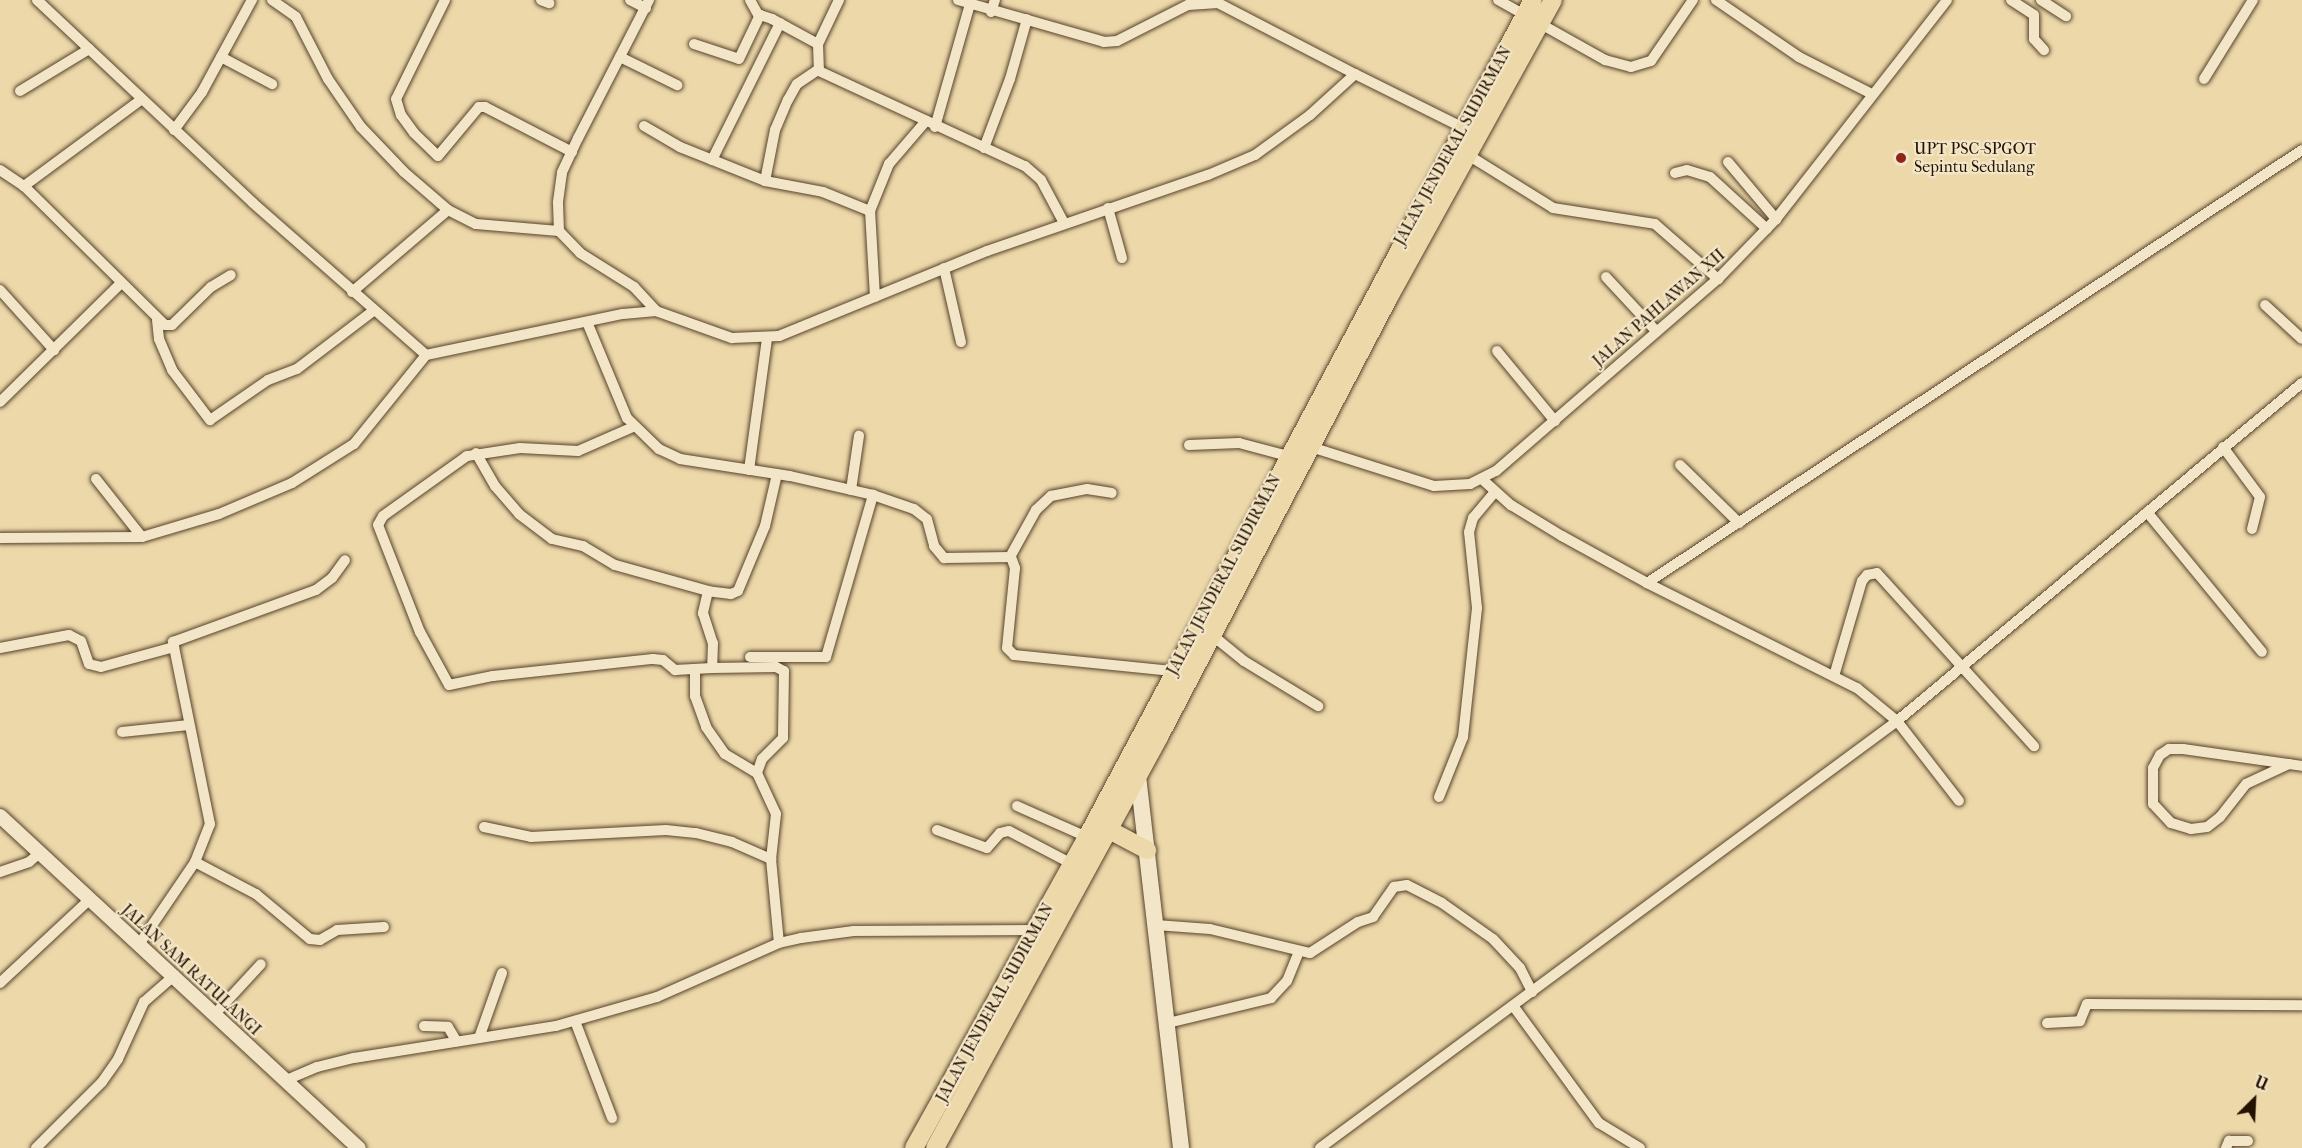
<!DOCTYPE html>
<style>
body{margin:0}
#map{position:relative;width:2302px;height:1148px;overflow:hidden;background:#edd8aa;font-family:"IM FELL French Canon",serif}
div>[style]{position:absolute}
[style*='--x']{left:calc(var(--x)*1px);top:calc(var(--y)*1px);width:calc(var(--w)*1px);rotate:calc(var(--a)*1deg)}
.roads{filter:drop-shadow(0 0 2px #56432a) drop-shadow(0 0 2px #56432a)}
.minor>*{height:10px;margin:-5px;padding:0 5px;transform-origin:5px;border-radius:5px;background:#f3e6c8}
.tertiary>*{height:14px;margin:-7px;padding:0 7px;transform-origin:7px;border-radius:7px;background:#f3e6c8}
.secondary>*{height:16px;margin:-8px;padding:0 8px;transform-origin:8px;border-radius:8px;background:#f3e6c8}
.primary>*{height:18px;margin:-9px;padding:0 9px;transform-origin:9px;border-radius:9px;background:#edd8aa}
.trunk>*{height:18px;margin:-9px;padding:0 9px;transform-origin:9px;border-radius:9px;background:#edd8aa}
.dots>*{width:16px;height:16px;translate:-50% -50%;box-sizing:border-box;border:3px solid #f3e6c8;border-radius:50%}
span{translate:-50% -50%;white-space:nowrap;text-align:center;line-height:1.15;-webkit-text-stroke:4.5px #f3e6c8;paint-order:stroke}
.street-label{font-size:16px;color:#241100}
.poi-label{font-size:16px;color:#241100}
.left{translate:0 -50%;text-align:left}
.north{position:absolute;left:2224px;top:1070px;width:60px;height:60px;-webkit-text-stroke:4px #f3e6c8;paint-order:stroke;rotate:24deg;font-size:16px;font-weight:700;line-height:24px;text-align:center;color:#241100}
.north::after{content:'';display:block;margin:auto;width:21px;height:27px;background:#241100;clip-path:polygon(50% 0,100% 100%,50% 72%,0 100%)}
</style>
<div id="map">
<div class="roads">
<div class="minor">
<div style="--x:37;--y:0;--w:296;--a:43.2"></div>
<div style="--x:253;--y:203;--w:230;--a:41.3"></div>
<div style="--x:426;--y:355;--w:201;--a:-11.8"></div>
<div style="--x:623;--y:314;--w:33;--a:-5"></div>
<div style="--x:656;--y:311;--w:81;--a:19.6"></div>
<div style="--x:732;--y:338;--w:47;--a:-2.4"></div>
<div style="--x:779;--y:336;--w:225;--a:-22.2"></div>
<div style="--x:987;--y:251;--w:234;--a:-19"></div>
<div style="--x:1208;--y:175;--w:51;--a:-23.1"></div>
<div style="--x:1255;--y:155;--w:68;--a:-36"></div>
<div style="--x:1310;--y:115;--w:61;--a:-42.3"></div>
<div style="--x:1355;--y:74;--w:119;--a:26.4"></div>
<div style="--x:272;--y:0;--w:29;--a:35"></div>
<div style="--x:296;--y:17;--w:70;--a:62.7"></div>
<div style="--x:328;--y:79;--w:58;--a:55.5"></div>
<div style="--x:361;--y:127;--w:62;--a:46.3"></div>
<div style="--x:404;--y:172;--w:58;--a:40.8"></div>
<div style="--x:448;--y:210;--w:31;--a:27"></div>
<div style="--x:476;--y:224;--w:83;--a:4.8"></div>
<div style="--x:445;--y:0;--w:110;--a:116.3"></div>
<div style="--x:396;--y:99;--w:17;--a:73"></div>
<div style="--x:401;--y:115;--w:22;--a:54"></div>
<div style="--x:414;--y:133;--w:33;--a:44"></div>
<div style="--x:438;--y:156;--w:64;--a:-50.1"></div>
<div style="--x:479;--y:107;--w:6;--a:0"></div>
<div style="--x:485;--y:107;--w:98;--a:27.3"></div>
<div style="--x:541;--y:0;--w:9;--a:21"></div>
<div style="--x:630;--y:0;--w:18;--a:27"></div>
<div style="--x:649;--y:0;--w:155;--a:117.2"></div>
<div style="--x:578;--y:138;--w:38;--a:115"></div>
<div style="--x:562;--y:173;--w:30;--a:98"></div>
<div style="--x:558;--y:203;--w:28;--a:88"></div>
<div style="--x:559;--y:231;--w:30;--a:46"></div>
<div style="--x:580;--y:253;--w:64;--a:32.2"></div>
<div style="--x:634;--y:287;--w:33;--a:47"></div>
<div style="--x:750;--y:0;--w:18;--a:61"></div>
<div style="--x:958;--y:0;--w:152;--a:16"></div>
<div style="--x:1104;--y:42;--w:13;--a:-4"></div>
<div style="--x:1117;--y:41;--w:80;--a:-26.9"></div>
<div style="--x:1188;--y:5;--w:30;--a:-4"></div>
<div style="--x:1218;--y:3;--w:154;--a:27.4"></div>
<div style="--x:1498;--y:0;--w:123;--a:29.3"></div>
<div style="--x:1605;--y:60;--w:27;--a:15"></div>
<div style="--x:1631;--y:67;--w:21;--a:-17"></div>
<div style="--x:1651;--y:61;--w:74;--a:-55.5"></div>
<div style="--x:1716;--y:0;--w:101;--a:34.5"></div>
<div style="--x:1799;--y:57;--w:82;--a:26.9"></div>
<div style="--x:2011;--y:0;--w:27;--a:33"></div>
<div style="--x:2034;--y:15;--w:24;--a:90"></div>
<div style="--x:2034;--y:39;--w:15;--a:48"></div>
<div style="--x:2041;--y:0;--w:30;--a:33"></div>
<div style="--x:991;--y:12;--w:13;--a:-72"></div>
<div style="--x:694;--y:44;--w:47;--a:18.4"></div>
<div style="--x:739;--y:59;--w:49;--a:-64.5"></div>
<div style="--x:760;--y:15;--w:13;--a:18"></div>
<div style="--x:772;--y:19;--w:52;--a:28.5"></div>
<div style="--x:818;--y:44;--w:27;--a:88"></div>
<div style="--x:819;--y:71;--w:227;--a:24.8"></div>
<div style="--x:1025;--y:166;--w:21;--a:41"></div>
<div style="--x:1041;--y:180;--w:49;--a:61.9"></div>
<div style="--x:818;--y:44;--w:49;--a:-64.5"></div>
<div style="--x:221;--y:57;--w:58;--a:27.9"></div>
<div style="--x:620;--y:57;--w:64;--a:26.2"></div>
<div style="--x:2204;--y:79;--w:93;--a:-58.2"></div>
<div style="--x:20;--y:91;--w:81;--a:-31.3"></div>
<div style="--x:142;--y:99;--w:147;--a:143.6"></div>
<div style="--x:24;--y:186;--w:198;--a:44.6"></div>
<div style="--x:165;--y:325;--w:7;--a:0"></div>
<div style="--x:172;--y:325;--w:54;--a:-44.3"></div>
<div style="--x:211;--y:287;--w:23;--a:-31"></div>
<div style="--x:644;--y:126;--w:42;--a:30.3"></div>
<div style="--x:680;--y:147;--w:92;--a:21.8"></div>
<div style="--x:765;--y:181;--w:52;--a:-78.9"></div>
<div style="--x:775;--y:130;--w:33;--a:-67"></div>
<div style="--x:788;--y:100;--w:18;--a:-61"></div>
<div style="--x:797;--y:84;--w:25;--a:-34"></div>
<div style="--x:935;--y:127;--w:128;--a:-74.1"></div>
<div style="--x:174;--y:130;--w:47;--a:-53.6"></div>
<div style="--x:202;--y:92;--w:105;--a:-61.5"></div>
<div style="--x:984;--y:148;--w:74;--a:-69.4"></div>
<div style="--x:1010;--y:79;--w:62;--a:-74.2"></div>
<div style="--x:1468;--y:155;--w:100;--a:31.9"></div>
<div style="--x:1553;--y:208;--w:103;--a:8.9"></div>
<div style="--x:1655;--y:224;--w:84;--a:41.1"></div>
<div style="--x:712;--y:160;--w:153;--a:-63.6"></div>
<div style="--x:1728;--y:162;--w:75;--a:49.9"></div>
<div style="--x:0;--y:170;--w:29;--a:34"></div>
<div style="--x:1675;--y:173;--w:12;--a:-14"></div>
<div style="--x:1687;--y:170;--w:24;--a:17"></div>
<div style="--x:1710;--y:177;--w:77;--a:42.4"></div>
<div style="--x:765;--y:181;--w:59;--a:10.7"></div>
<div style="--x:823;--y:192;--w:51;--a:22"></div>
<div style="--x:1108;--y:208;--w:52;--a:74.4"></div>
<div style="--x:944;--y:268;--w:76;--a:77.1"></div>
<div style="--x:1606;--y:277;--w:74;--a:47.2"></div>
<div style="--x:0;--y:290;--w:81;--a:48"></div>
<div style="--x:352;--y:292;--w:126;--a:-40.5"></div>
<div style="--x:875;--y:297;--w:86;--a:-93.3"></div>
<div style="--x:870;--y:211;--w:51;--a:-68"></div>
<div style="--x:889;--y:164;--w:57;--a:-49.3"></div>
<div style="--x:2265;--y:305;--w:50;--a:42.6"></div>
<div style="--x:157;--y:320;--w:19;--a:84"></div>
<div style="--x:159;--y:339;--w:34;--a:67"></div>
<div style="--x:172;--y:370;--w:63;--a:52.8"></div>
<div style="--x:210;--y:420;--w:70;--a:-34.6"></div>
<div style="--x:268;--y:380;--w:31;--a:-21"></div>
<div style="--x:297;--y:369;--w:96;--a:-37.3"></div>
<div style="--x:587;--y:322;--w:104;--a:67.4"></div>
<div style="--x:627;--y:418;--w:45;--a:44.1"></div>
<div style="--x:659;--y:449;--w:23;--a:25"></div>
<div style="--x:680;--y:459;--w:111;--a:8.8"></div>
<div style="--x:790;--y:476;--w:85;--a:12.9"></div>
<div style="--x:873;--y:495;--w:43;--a:18.9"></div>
<div style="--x:914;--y:509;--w:16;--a:38"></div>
<div style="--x:927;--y:519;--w:28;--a:75"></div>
<div style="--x:934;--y:546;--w:16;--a:50"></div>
<div style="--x:944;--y:558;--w:67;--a:-0.9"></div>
<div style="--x:1011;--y:557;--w:12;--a:70"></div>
<div style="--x:1015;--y:568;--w:80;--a:95.7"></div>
<div style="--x:1007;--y:648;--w:10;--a:45"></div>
<div style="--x:1014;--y:655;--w:159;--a:5.8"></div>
<div style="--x:1497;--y:351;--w:91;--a:50.4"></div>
<div style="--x:0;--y:402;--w:170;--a:-44.5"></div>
<div style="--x:633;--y:427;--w:60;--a:156.4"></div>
<div style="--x:578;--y:451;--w:58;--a:-177"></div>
<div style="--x:520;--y:448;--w:54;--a:171.4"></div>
<div style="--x:467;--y:456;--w:103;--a:144.5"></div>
<div style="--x:383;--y:516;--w:10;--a:119"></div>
<div style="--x:378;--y:525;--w:115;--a:68.6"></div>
<div style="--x:420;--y:632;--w:60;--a:61.3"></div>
<div style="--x:449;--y:685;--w:45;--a:-11.6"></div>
<div style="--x:493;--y:676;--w:161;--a:-6.1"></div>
<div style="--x:653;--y:659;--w:10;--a:6"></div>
<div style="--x:663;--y:660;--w:16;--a:40"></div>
<div style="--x:675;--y:670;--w:37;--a:-3"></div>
<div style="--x:1189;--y:445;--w:50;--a:-2.3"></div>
<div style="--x:1239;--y:443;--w:51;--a:14.9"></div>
<div style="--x:1311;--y:447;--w:129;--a:17.6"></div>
<div style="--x:1434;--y:486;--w:36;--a:-3"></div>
<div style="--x:1470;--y:484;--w:29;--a:-27"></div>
<div style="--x:1496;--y:471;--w:294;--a:-40.9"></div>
<div style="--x:1718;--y:279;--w:83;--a:-46"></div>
<div style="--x:1776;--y:219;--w:278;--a:-52"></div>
<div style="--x:2223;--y:447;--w:62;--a:53.5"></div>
<div style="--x:2260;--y:497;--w:33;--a:104"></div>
<div style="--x:476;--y:453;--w:38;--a:60"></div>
<div style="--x:495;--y:486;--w:37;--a:49"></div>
<div style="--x:519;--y:514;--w:41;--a:37.1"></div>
<div style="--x:552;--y:539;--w:32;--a:13"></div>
<div style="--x:583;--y:546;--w:37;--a:31"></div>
<div style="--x:615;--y:565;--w:97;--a:15.6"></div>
<div style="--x:1680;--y:465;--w:83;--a:44.5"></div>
<div style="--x:749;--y:470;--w:133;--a:-82.2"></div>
<div style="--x:777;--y:474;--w:53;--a:103"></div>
<div style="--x:765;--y:526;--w:70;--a:112.6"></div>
<div style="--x:738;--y:591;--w:8;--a:157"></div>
<div style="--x:731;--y:594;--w:23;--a:-173"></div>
<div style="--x:708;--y:591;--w:23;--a:103"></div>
<div style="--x:703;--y:613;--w:32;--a:72"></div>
<div style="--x:713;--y:643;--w:25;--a:92"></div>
<div style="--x:712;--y:668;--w:64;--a:-0.9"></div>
<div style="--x:776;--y:667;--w:9;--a:27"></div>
<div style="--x:784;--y:671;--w:67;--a:90.9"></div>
<div style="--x:783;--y:738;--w:30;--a:135"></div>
<div style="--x:762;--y:759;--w:15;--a:110"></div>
<div style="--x:757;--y:773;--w:45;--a:65.1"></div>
<div style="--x:776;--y:814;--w:45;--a:96.3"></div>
<div style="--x:771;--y:859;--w:84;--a:84.6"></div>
<div style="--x:96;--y:479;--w:74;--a:51.6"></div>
<div style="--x:1483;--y:480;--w:38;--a:42"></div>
<div style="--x:1511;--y:505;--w:60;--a:31.3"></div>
<div style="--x:1562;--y:536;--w:97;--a:28.9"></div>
<div style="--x:1647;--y:583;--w:235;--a:26.6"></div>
<div style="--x:1857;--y:688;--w:52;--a:39.5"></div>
<div style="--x:1897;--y:721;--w:101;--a:52.2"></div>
<div style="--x:851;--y:490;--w:55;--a:-81.6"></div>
<div style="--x:2147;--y:512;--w:181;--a:50.6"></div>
<div style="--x:0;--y:538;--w:142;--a:-0.4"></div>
<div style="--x:142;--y:537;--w:80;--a:-16.6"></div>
<div style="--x:219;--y:514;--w:79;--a:-23"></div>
<div style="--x:292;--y:483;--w:73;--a:-32.2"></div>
<div style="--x:354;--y:444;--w:114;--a:-51"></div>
<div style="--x:1010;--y:557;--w:54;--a:-61"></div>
<div style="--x:1036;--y:510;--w:21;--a:-43"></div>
<div style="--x:1051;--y:496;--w:37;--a:-11"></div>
<div style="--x:1087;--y:489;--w:25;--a:9"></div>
<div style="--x:1647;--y:583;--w:785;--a:-33.47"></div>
<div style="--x:1212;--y:635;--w:41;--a:39.1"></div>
<div style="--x:1244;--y:661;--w:87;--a:31.3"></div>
<div style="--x:0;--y:648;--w:70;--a:-10.7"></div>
<div style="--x:69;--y:635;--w:13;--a:27"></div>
<div style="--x:81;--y:641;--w:24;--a:71"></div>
<div style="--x:89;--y:664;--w:12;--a:14"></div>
<div style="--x:101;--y:667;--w:76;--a:-15.3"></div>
<div style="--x:750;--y:657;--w:76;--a:0"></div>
<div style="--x:826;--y:657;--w:169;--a:-73.8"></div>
<div style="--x:695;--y:670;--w:26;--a:90"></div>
<div style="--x:695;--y:696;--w:33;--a:70"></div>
<div style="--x:706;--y:727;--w:33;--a:55"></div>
<div style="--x:725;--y:754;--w:37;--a:31"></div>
<div style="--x:1834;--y:676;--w:99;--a:-73.6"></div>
<div style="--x:1862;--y:581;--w:8;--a:-50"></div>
<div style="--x:1867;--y:575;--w:10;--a:-11"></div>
<div style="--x:1877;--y:573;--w:234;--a:47.8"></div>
<div style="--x:122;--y:732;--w:67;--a:-6"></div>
<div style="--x:2289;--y:764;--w:47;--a:155.1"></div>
<div style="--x:2246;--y:784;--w:42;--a:128.2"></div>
<div style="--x:2220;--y:817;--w:16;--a:142"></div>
<div style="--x:2207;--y:827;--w:16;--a:173"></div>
<div style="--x:2191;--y:829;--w:21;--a:-163"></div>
<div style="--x:2171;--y:823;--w:26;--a:-133"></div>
<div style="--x:2153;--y:804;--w:36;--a:-90"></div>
<div style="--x:2153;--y:768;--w:15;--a:-62"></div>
<div style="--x:2160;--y:755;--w:11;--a:-34"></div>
<div style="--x:2169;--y:749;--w:14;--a:0"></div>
<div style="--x:2183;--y:749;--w:120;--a:8.1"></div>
<div style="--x:1439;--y:797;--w:65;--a:-68.2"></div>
<div style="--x:1463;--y:737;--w:130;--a:-83.8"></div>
<div style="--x:1477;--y:608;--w:76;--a:-96"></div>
<div style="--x:1469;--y:532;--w:15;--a:-74"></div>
<div style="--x:1473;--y:518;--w:33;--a:-50"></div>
<div style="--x:1017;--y:806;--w:77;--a:23.9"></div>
<div style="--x:484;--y:827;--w:48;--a:12"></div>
<div style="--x:531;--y:837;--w:135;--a:-3"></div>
<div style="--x:666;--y:830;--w:30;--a:6"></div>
<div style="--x:696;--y:833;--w:37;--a:14"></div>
<div style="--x:732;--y:842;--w:43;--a:23.6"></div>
<div style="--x:937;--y:830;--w:53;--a:19.8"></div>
<div style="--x:987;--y:848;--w:20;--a:-49"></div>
<div style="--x:1000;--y:833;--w:9;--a:-13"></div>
<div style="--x:1009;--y:831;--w:71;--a:27.6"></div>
<div style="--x:195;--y:862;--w:69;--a:27.7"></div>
<div style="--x:256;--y:894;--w:70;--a:39.8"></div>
<div style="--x:310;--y:939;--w:10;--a:6"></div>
<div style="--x:320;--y:940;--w:20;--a:-30"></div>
<div style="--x:337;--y:930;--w:47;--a:-3.7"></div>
<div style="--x:0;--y:872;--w:31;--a:-19"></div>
<div style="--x:29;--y:862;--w:16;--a:-40"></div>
<div style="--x:1156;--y:925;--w:54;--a:4.2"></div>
<div style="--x:1210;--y:929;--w:103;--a:13.5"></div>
<div style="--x:1310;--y:953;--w:57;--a:-32.9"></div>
<div style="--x:1358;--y:922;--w:16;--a:-18"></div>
<div style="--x:1373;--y:917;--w:37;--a:-55"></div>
<div style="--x:1394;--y:887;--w:13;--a:-9"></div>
<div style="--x:1407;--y:885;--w:39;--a:27"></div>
<div style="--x:1442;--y:903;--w:62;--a:35.2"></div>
<div style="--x:1493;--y:939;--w:40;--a:47"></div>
<div style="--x:1520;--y:968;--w:27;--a:63"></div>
<div style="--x:140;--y:943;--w:98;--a:-55.8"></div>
<div style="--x:195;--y:862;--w:41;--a:-68.5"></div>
<div style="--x:210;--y:824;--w:186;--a:-101.5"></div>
<div style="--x:173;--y:642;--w:152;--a:-20"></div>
<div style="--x:316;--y:590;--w:20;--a:-37"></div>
<div style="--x:332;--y:578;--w:22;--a:-54"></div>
<div style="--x:0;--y:983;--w:123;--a:-43"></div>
<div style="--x:1514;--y:1007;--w:144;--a:53.8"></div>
<div style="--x:1599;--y:1123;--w:48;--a:31.4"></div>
<div style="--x:214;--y:1015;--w:69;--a:-47.3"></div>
<div style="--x:575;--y:1021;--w:104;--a:69.1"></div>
<div style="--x:1168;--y:1023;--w:106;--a:-13.6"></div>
<div style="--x:1271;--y:998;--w:23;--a:-47"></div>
<div style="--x:1287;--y:981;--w:31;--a:-68"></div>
<div style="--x:2047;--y:1023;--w:33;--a:-3"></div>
<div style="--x:2080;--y:1021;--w:18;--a:-68"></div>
<div style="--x:2087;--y:1004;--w:215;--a:0.3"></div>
<div style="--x:424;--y:1026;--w:24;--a:2"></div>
<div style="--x:448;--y:1027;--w:17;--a:59"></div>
<div style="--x:479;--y:1038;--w:69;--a:-70.5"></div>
<div style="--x:284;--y:1081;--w:36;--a:-23"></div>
<div style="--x:317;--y:1067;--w:38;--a:-14"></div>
<div style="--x:354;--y:1058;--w:205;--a:-9"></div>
<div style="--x:556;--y:1026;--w:105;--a:-16"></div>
<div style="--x:657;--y:997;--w:133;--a:-23.9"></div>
<div style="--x:779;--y:943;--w:23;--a:-13"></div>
<div style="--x:801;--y:938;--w:53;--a:-7.5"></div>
<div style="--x:854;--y:931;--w:180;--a:-0.3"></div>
<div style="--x:36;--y:1148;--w:93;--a:-45"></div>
<div style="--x:102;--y:1082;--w:28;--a:-55"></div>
<div style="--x:118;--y:1059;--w:63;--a:-65.5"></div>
<div style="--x:144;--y:1002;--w:41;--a:-41.1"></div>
<div style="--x:1320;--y:1148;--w:718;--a:-36.5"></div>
<div style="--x:1897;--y:721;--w:528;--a:-39.85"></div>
<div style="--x:2226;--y:1148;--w:8;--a:-67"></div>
<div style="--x:2229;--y:1141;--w:19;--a:0"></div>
</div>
<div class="tertiary">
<div style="--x:0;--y:816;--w:489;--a:42.8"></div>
</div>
<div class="secondary">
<div style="--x:1138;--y:776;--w:374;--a:83.4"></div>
</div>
<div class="primary">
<div style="--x:1096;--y:823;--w:58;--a:27.9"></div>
</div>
<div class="trunk">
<div style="--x:914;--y:1148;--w:356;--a:-60.9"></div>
<div style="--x:1087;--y:837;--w:948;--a:-61.95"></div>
<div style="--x:935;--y:1148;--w:468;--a:-61.4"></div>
<div style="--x:1159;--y:737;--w:496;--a:-62.4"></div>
<div style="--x:1389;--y:297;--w:339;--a:-61.1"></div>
</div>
</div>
<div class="dots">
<div style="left:1901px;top:158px;background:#8f2418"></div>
</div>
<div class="street-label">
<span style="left:1453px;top:146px;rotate:-61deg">JALAN JENDERAL SUDIRMAN</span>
<span style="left:1659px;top:308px;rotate:-41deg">JALAN PAHLAWAN XII</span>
<span style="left:1224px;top:575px;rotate:-62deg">JALAN JENDERAL SUDIRMAN</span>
<span style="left:191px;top:970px;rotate:43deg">JALAN SAM RATULANGI</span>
<span style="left:995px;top:1003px;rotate:-61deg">JALAN JENDERAL SUDIRMAN</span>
</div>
<div class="poi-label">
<span class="left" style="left:1914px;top:158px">UPT PSC-SPGOT<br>Sepintu Sedulang</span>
</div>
<div class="north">U</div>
</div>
